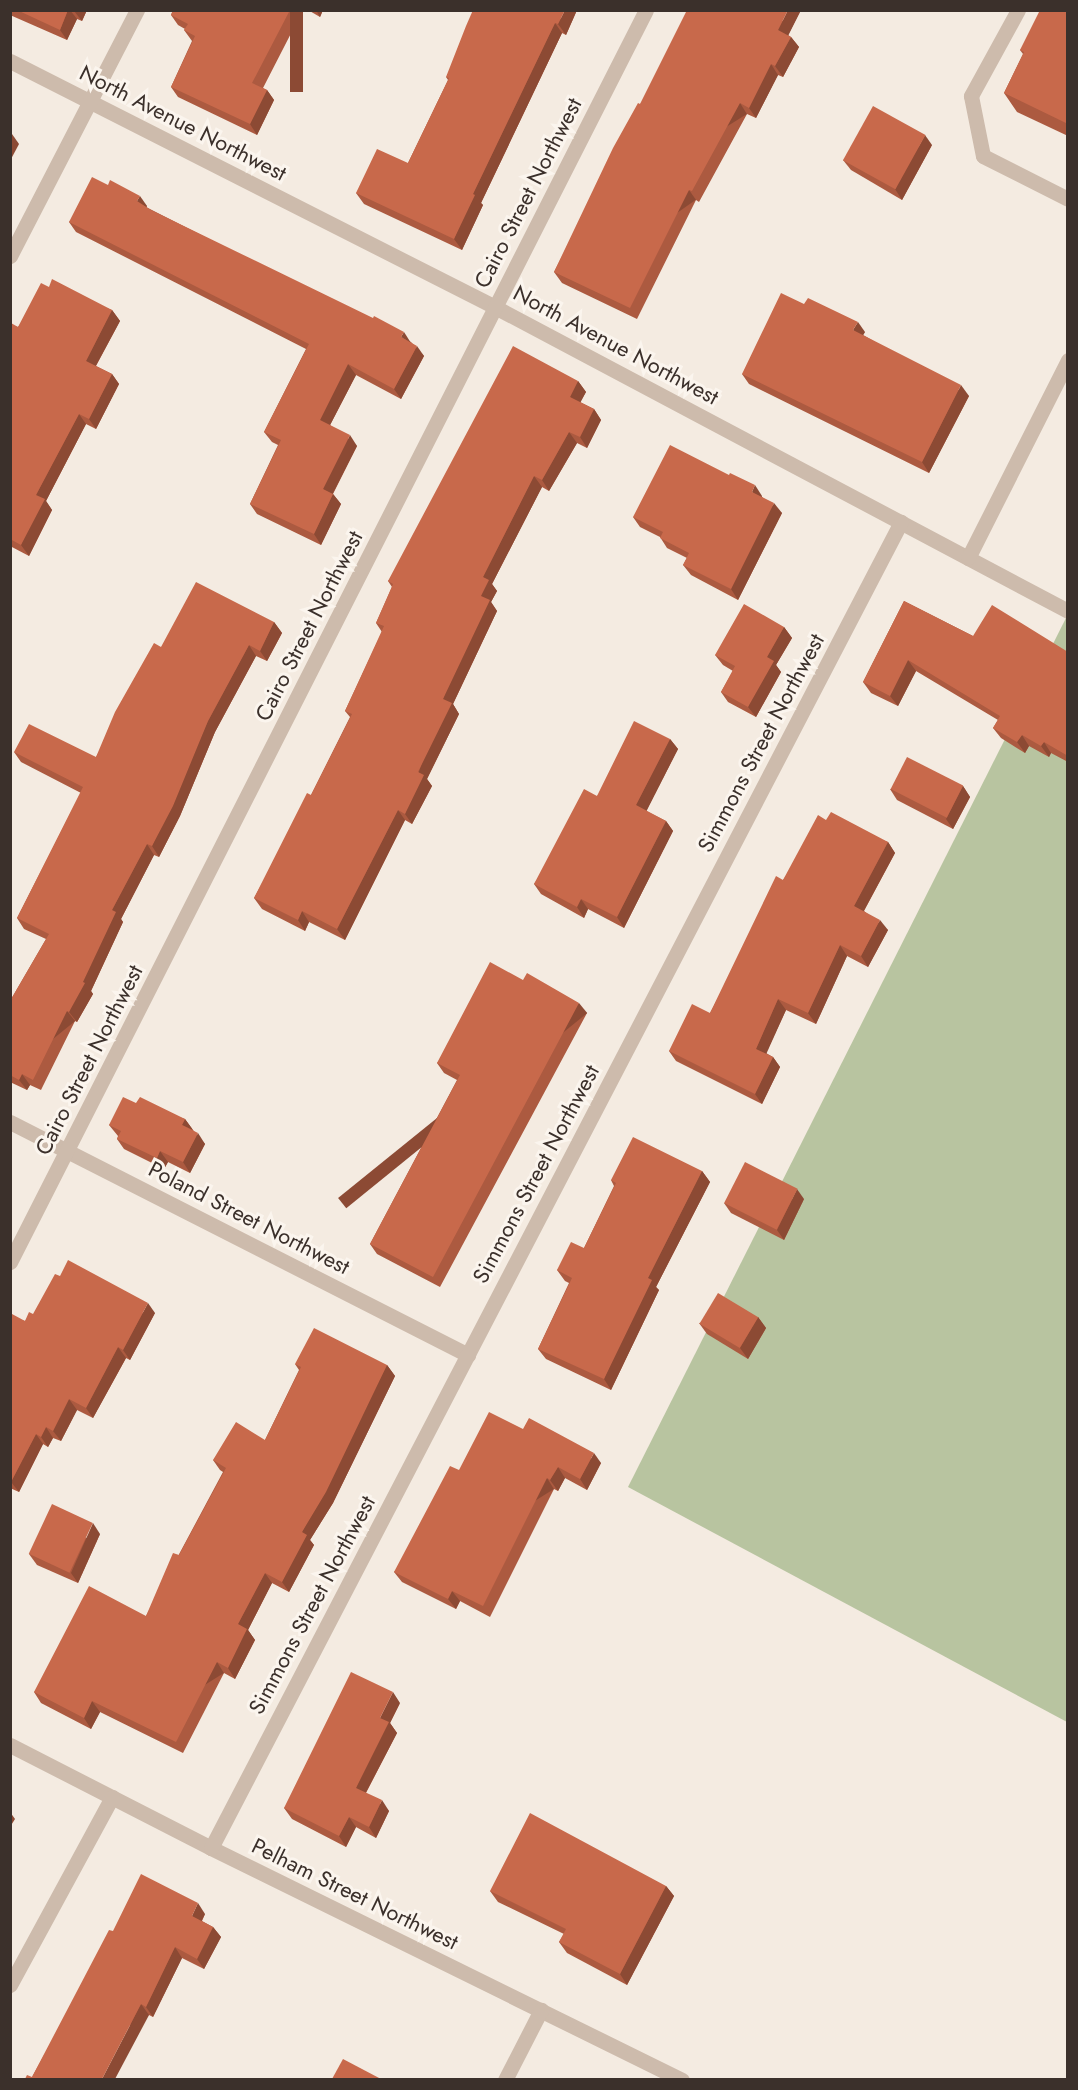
<!DOCTYPE html>
<style>
body{margin:0}
#map{position:relative;width:1078px;height:2090px;overflow:hidden;background:#f4ebe1;font-family:Jost,sans-serif}
div>[style]{position:absolute}
[style*='--x']{left:calc(var(--x)*1px);top:calc(var(--y)*1px);width:calc(var(--w)*1px);rotate:calc(var(--a)*1deg)}
.green>*{inset:0;background:#b8c4a0}
.minor>*{height:15px;margin:-7.5px;padding:0 7.5px;transform-origin:7.5px;border-radius:7.5px;background:#cdbbac}
.wall>*{inset:0;background:#ac5a40}
.shaded-wall>*{inset:0;background:#8c4a34;transform-origin:0 0}
.building>*{inset:0;background:#c8694b;transform-origin:0 0}
span{translate:-50% -50%;white-space:nowrap;text-align:center;line-height:1.15;-webkit-text-stroke:6px #fbf5ee;paint-order:stroke}
.street-label{font-size:22px;color:#3b302b}
.frame{position:absolute;inset:0;border:12px solid #3b302b;pointer-events:none}
</style>
<div id="map">
<div class="green">
<div style="clip-path:polygon(1067px 616px,1067px 1722px,628px 1487px)"></div>
</div>
<div class="minor">
<div style="--x:1018;--y:10;--w:98;--a:118.7"></div>
<div style="--x:971;--y:96;--w:61;--a:78.7"></div>
<div style="--x:983;--y:156;--w:95;--a:26.8"></div>
<div style="--x:10;--y:61;--w:544;--a:26.89"></div>
<div style="--x:495;--y:307;--w:649;--a:27.95"></div>
<div style="--x:10;--y:256;--w:277;--a:-62.7"></div>
<div style="--x:968;--y:558;--w:222;--a:-63.2"></div>
<div style="--x:10;--y:1122;--w:514;--a:26.96"></div>
<div style="--x:10;--y:1262;--w:1404;--a:-63.07"></div>
<div style="--x:10;--y:1745;--w:226;--a:27.1"></div>
<div style="--x:211;--y:1848;--w:525;--a:26.22"></div>
<div style="--x:211;--y:1848;--w:1495;--a:-62.51"></div>
<div style="--x:10;--y:1985;--w:214;--a:-61.5"></div>
<div style="--x:505;--y:2080;--w:79;--a:-62.8"></div>
</div>
<div class="wall">
<div style="clip-path:polygon(10px 10px,87px 10px,82px 21px,77px 19px,67px 40px,10px 15px)"></div>
<div style="clip-path:polygon(173px 10px,303px 10px,263px 88px,267px 90px,274px 100px,257px 135px,178px 97px,171px 87px,192px 41px,184px 30px,185px 29px,178px 25px,171px 15px)"></div>
<div style="clip-path:polygon(308px 10px,323px 10px,320px 17px)"></div>
<div style="clip-path:polygon(577px 10px,566px 35px,562px 33px,481px 203px,483px 205px,462px 250px,364px 204px,356px 193px,408px 163px,448px 80px,446px 77px)"></div>
<div style="clip-path:polygon(801px 10px,788px 35px,791px 37px,799px 47px,783px 77px,778px 75px,756px 118px,747px 114px,699px 202px,696px 200px,637px 319px,562px 283px,554px 272px,640px 104px)"></div>
<div style="clip-path:polygon(1068px 10px,1068px 136px,1017px 112px,1004px 93px,1023px 54px,1020px 50px)"></div>
<div style="clip-path:polygon(932px 145px,902px 200px,851px 170px,843px 160px)"></div>
<div style="clip-path:polygon(108px 185px,147px 206px,146px 207px,411px 342px,424px 356px,401px 399px,356px 375px,330px 425px,357px 446px,333px 494px,341px 504px,321px 545px,257px 514px,250px 504px,278px 445px,272px 442px,264px 432px,306px 349px,76px 232px,69px 222px)"></div>
<div style="clip-path:polygon(49px 287px,112px 310px,120px 321px,96px 366px,112px 374px,119px 384px,96px 429px,86px 424px,46px 501px,52px 510px,29px 556px,10px 546px,10px 325px,18px 327px)"></div>
<div style="clip-path:polygon(865px 332px,863px 335px,969px 396px,929px 473px,749px 384px,742px 374px)"></div>
<div style="clip-path:polygon(578px 381px,586px 392px,580px 402px,594px 409px,601px 420px,587px 448px,577px 443px,549px 491px,542px 487px,492px 584px,497px 591px,491px 602px,497px 611px,453px 704px,459px 714px,427px 779px,432px 786px,412px 824px,405px 820px,345px 940px,309px 922px,305px 931px,262px 909px,254px 898px,311px 795px,350px 717px,345px 711px,382px 632px,376px 623px,392px 587px,388px 581px)"></div>
<div style="clip-path:polygon(762px 496px,762px 497px,782px 513px,738px 600px,691px 575px,683px 565px,687px 558px,667px 548px,660px 537px,640px 527px,633px 517px)"></div>
<div style="clip-path:polygon(904px 601px,973px 636px,1068px 652px,1068px 762px,1051px 753px,1049px 757px,1029px 746px,1025px 753px,1001px 738px,993px 728px,998px 720px,916px 671px,898px 706px,871px 693px,863px 682px)"></div>
<div style="clip-path:polygon(274px 622px,282px 633px,267px 661px,256px 656px,215px 732px,180px 816px,159px 857px,154px 855px,121px 919px,123px 922px,91px 991px,93px 994px,77px 1022px,75px 1021px,41px 1090px,30px 1085px,27px 1090px,10px 1082px,10px 1001px,46px 939px,24px 929px,17px 918px,81px 793px,21px 762px,14px 752px,96px 757px,161px 647px)"></div>
<div style="clip-path:polygon(784px 627px,792px 638px,776px 665px,781px 672px,756px 717px,728px 702px,721px 692px,733px 671px,723px 665px,715px 655px)"></div>
<div style="clip-path:polygon(670px 739px,678px 749px,646px 811px,666px 821px,673px 831px,624px 928px,588px 909px,584px 918px,541px 894px,534px 884px,597px 796px)"></div>
<div style="clip-path:polygon(963px 786px,970px 797px,953px 829px,897px 800px,890px 789px)"></div>
<div style="clip-path:polygon(826px 820px,888px 842px,895px 853px,864px 911px,888px 930px,868px 967px,847px 956px,816px 1024px,786px 1010px,766px 1053px,773px 1057px,780px 1067px,762px 1104px,676px 1061px,669px 1051px,710px 1013px,783px 880px)"></div>
<div style="clip-path:polygon(523px 980px,587px 1013px,440px 1287px,377px 1254px,370px 1244px,457px 1080px,444px 1073px,437px 1063px)"></div>
<div style="clip-path:polygon(136px 1103px,185px 1119px,193px 1130px,205px 1144px,190px 1173px,168px 1162px,164px 1169px,124px 1149px,117px 1139px,118px 1136px,109px 1125px)"></div>
<div style="clip-path:polygon(702px 1171px,710px 1182px,656px 1287px,659px 1290px,611px 1390px,546px 1359px,538px 1349px,569px 1283px,565px 1281px,557px 1270px,584px 1248px,614px 1186px,611px 1180px)"></div>
<div style="clip-path:polygon(804px 1199px,784px 1240px,731px 1213px,724px 1203px)"></div>
<div style="clip-path:polygon(155px 1313px,130px 1360px,126px 1358px,93px 1418px,77px 1410px,61px 1441px,53px 1438px,48px 1447px,43px 1444px,19px 1492px,10px 1488px,10px 1317px,25px 1321px,33px 1314px)"></div>
<div style="clip-path:polygon(758px 1317px,766px 1328px,748px 1359px,707px 1334px,699px 1323px)"></div>
<div style="clip-path:polygon(295px 1364px,387px 1365px,395px 1376px,333px 1503px,310px 1540px,314px 1545px,289px 1592px,272px 1583px,248px 1630px,255px 1640px,235px 1679px,224px 1673px,183px 1753px,100px 1712px,91px 1729px,41px 1703px,34px 1692px,146px 1616px,223px 1472px,220px 1470px,213px 1460px,265px 1440px,299px 1370px)"></div>
<div style="clip-path:polygon(523px 1429px,601px 1463px,587px 1490px,565px 1478px,558px 1491px,554px 1489px,490px 1617px,460px 1601px,456px 1609px,402px 1582px,394px 1572px)"></div>
<div style="clip-path:polygon(100px 1534px,78px 1583px,37px 1565px,29px 1554px)"></div>
<div style="clip-path:polygon(400px 1703px,390px 1723px,397px 1733px,366px 1793px,389px 1811px,376px 1838px,356px 1827px,346px 1847px,292px 1819px,284px 1808px)"></div>
<div style="clip-path:polygon(666px 1886px,674px 1896px,627px 1985px,567px 1953px,559px 1942px,564px 1934px,498px 1902px,490px 1891px)"></div>
<div style="clip-path:polygon(205px 1914px,202px 1921px,213px 1927px,221px 1937px,204px 1969px,182px 1958px,153px 2017px,149px 2015px,32px 2077px,113px 1931px)"></div>
</div>
<div class="shaded-wall">
<div style="clip-path:polygon(68px 10px,70px 10px,77px 19px,67px 40px,60px 30px)"></div>
<div style="clip-path:polygon(87px 10px,82px 21px,74px 11px)"></div>
<div style="left:290px;top:10px;width:13px;height:82px"></div>
<div style="clip-path:polygon(316px 10px,323px 10px,320px 17px)"></div>
<div style="clip-path:polygon(565px 10px,577px 10px,566px 35px,558px 24px)"></div>
<div style="clip-path:polygon(788px 10px,801px 10px,786px 40px,778px 30px)"></div>
<div style="clip-path:polygon(555px 23px,562px 33px,481px 203px,483px 205px,462px 250px,454px 239px,473px 194px)"></div>
<div style="clip-path:polygon(791px 37px,799px 47px,783px 77px,775px 66px)"></div>
<div style="clip-path:polygon(771px 64px,778px 75px,756px 118px,749px 108px)"></div>
<div style="clip-path:polygon(267px 90px,274px 100px,257px 135px,250px 124px)"></div>
<div style="left:740px;top:103px;width:13px;height:100px;rotate:58deg"></div>
<div style="clip-path:polygon(12px 134px,19px 144px,10px 161px,10px 137px)"></div>
<div style="clip-path:polygon(925px 135px,932px 145px,902px 200px,895px 189px)"></div>
<div style="left:689px;top:190px;width:12px;height:132px;rotate:55deg"></div>
<div style="clip-path:polygon(140px 196px,147px 206px,144px 212px,137px 201px)"></div>
<div style="clip-path:polygon(112px 310px,120px 321px,93px 371px,86px 361px)"></div>
<div style="clip-path:polygon(858px 322px,865px 332px,860px 340px,853px 330px)"></div>
<div style="clip-path:polygon(404px 332px,411px 343px,401px 337px)"></div>
<div style="clip-path:polygon(417px 346px,424px 356px,401px 399px,394px 389px)"></div>
<div style="clip-path:polygon(348px 364px,356px 375px,327px 431px,320px 420px)"></div>
<div style="clip-path:polygon(112px 374px,119px 384px,96px 429px,89px 419px)"></div>
<div style="clip-path:polygon(578px 381px,586px 392px,578px 407px,570px 397px)"></div>
<div style="clip-path:polygon(961px 385px,969px 396px,929px 473px,922px 462px)"></div>
<div style="clip-path:polygon(594px 409px,601px 420px,587px 448px,580px 437px)"></div>
<div style="clip-path:polygon(79px 414px,86px 424px,46px 501px,52px 510px,29px 556px,21px 545px,36px 495px)"></div>
<div style="clip-path:polygon(569px 432px,577px 443px,549px 491px,542px 480px)"></div>
<div style="clip-path:polygon(350px 435px,357px 446px,330px 499px,323px 489px)"></div>
<div style="clip-path:polygon(534px 476px,542px 487px,492px 584px,497px 591px,491px 602px,497px 611px,453px 704px,459px 714px,427px 779px,432px 786px,412px 824px,405px 814px,443px 699px,481px 596px,483px 577px)"></div>
<div style="clip-path:polygon(755px 485px,762px 496px,759px 502px,752px 492px)"></div>
<div style="clip-path:polygon(333px 494px,341px 504px,321px 545px,314px 534px)"></div>
<div style="clip-path:polygon(774px 503px,782px 513px,738px 600px,731px 589px)"></div>
<div style="clip-path:polygon(274px 622px,282px 633px,267px 661px,260px 651px)"></div>
<div style="clip-path:polygon(784px 627px,792px 638px,776px 665px,781px 672px,756px 717px,748px 707px,767px 657px)"></div>
<div style="clip-path:polygon(249px 645px,256px 656px,215px 732px,180px 816px,159px 857px,152px 846px,208px 721px)"></div>
<div style="clip-path:polygon(908px 660px,916px 671px,898px 706px,890px 696px)"></div>
<div style="clip-path:polygon(1022px 735px,1029px 746px,1025px 753px,1017px 742px)"></div>
<div style="clip-path:polygon(670px 739px,678px 749px,644px 816px,636px 805px)"></div>
<div style="clip-path:polygon(1044px 742px,1051px 753px,1049px 757px,1041px 746px)"></div>
<div style="clip-path:polygon(963px 786px,970px 797px,953px 829px,946px 819px)"></div>
<div style="clip-path:polygon(398px 810px,405px 820px,345px 940px,337px 929px)"></div>
<div style="clip-path:polygon(666px 821px,673px 831px,624px 928px,617px 917px)"></div>
<div style="clip-path:polygon(888px 842px,895px 853px,861px 916px,854px 906px)"></div>
<div style="clip-path:polygon(147px 844px,154px 855px,121px 919px,123px 922px,91px 991px,93px 994px,77px 1022px,69px 1012px,112px 910px)"></div>
<div style="clip-path:polygon(581px 899px,588px 909px,584px 918px,577px 907px)"></div>
<div style="clip-path:polygon(302px 911px,309px 922px,305px 931px,298px 920px)"></div>
<div style="clip-path:polygon(880px 920px,888px 930px,868px 967px,861px 956px)"></div>
<div style="clip-path:polygon(840px 945px,847px 956px,816px 1024px,808px 1013px)"></div>
<div style="clip-path:polygon(778px 999px,786px 1010px,764px 1059px,756px 1049px)"></div>
<div style="left:579px;top:1003px;width:13px;height:310px;rotate:51deg"></div>
<div style="left:67px;top:1011px;width:13px;height:77px;rotate:51deg"></div>
<div style="clip-path:polygon(773px 1057px,780px 1067px,762px 1104px,755px 1094px)"></div>
<div style="clip-path:polygon(22px 1074px,30px 1085px,27px 1090px,19px 1080px)"></div>
<div style="clip-path:polygon(185px 1119px,193px 1130px,182px 1125px)"></div>
<div style="clip-path:polygon(198px 1133px,205px 1144px,190px 1173px,183px 1162px)"></div>
<div style="clip-path:polygon(160px 1151px,168px 1162px,164px 1169px,157px 1158px)"></div>
<div style="clip-path:polygon(702px 1171px,710px 1182px,656px 1287px,659px 1290px,611px 1390px,604px 1379px,648px 1278px)"></div>
<div style="clip-path:polygon(797px 1189px,804px 1199px,784px 1240px,777px 1230px)"></div>
<div style="clip-path:polygon(148px 1303px,155px 1313px,130px 1360px,123px 1350px)"></div>
<div style="clip-path:polygon(758px 1317px,766px 1328px,748px 1359px,740px 1348px)"></div>
<div style="clip-path:polygon(118px 1347px,126px 1358px,93px 1418px,86px 1408px)"></div>
<div style="clip-path:polygon(387px 1365px,395px 1376px,333px 1503px,310px 1540px,314px 1545px,289px 1592px,282px 1582px,302px 1532px)"></div>
<div style="clip-path:polygon(69px 1399px,77px 1410px,61px 1441px,53px 1431px)"></div>
<div style="clip-path:polygon(46px 1427px,53px 1438px,48px 1447px,41px 1437px)"></div>
<div style="clip-path:polygon(36px 1434px,43px 1444px,19px 1492px,11px 1482px)"></div>
<div style="clip-path:polygon(594px 1453px,601px 1463px,587px 1490px,580px 1479px)"></div>
<div style="clip-path:polygon(558px 1467px,565px 1478px,558px 1491px,550px 1480px)"></div>
<div style="left:547px;top:1478px;width:13px;height:143px;rotate:58deg"></div>
<div style="clip-path:polygon(93px 1523px,100px 1534px,78px 1583px,71px 1573px)"></div>
<div style="clip-path:polygon(265px 1573px,272px 1583px,248px 1630px,255px 1640px,235px 1679px,228px 1668px,238px 1624px)"></div>
<div style="clip-path:polygon(452px 1591px,460px 1601px,456px 1609px,448px 1599px)"></div>
<div style="left:217px;top:1662px;width:13px;height:90px;rotate:58deg"></div>
<div style="clip-path:polygon(393px 1692px,400px 1703px,390px 1723px,397px 1733px,363px 1798px,356px 1788px,380px 1718px)"></div>
<div style="clip-path:polygon(92px 1701px,100px 1712px,91px 1729px,84px 1718px)"></div>
<div style="clip-path:polygon(382px 1800px,389px 1811px,376px 1838px,369px 1827px)"></div>
<div style="clip-path:polygon(10px 1812px,15px 1819px,10px 1827px)"></div>
<div style="clip-path:polygon(349px 1817px,356px 1827px,346px 1847px,339px 1836px)"></div>
<div style="clip-path:polygon(666px 1886px,674px 1896px,627px 1985px,620px 1974px)"></div>
<div style="clip-path:polygon(198px 1903px,205px 1914px,199px 1926px,192px 1916px)"></div>
<div style="clip-path:polygon(213px 1927px,221px 1937px,204px 1969px,197px 1959px)"></div>
<div style="clip-path:polygon(175px 1947px,182px 1958px,153px 2017px,146px 2007px)"></div>
<div style="clip-path:polygon(141px 2004px,149px 2015px,115px 2079px,102px 2079px)"></div>
</div>
<div class="building">
<div style="clip-path:polygon(17px 10px,68px 10px,60px 30px)"></div>
<div style="clip-path:polygon(173px 10px,290px 10px,252px 83px,267px 90px,250px 124px,171px 87px,195px 36px,184px 30px,188px 24px,171px 15px)"></div>
<div style="clip-path:polygon(473px 10px,565px 10px,558px 24px,555px 23px,473px 194px,475px 195px,454px 239px,356px 193px,377px 149px,408px 163px,449px 78px,446px 77px,466px 26px)"></div>
<div style="clip-path:polygon(687px 10px,788px 10px,778px 30px,791px 37px,775px 66px,771px 64px,749px 108px,740px 103px,692px 191px,689px 190px,630px 308px,554px 272px,613px 148px,638px 103px,640px 104px)"></div>
<div style="clip-path:polygon(1040px 10px,1068px 10px,1068px 124px,1004px 93px,1024px 52px,1020px 50px)"></div>
<div style="left:873px;top:106px;width:60px;height:62px;rotate:29deg"></div>
<div style="clip-path:polygon(92px 177px,108px 185px,110px 180px,140px 196px,137px 201px,151px 210px,373px 318px,374px 316px,404px 332px,401px 337px,417px 346px,394px 389px,348px 364px,320px 420px,350px 435px,323px 489px,333px 494px,314px 534px,250px 504px,281px 440px,264px 432px,309px 344px,69px 222px)"></div>
<div style="clip-path:polygon(52px 279px,112px 310px,86px 361px,112px 374px,89px 419px,79px 414px,36px 495px,45px 499px,21px 545px,10px 539px,10px 325px,11px 323px,18px 327px,41px 283px,49px 287px)"></div>
<div style="clip-path:polygon(781px 293px,804px 304px,808px 298px,858px 322px,853px 330px,961px 385px,922px 462px,742px 374px)"></div>
<div style="clip-path:polygon(513px 346px,578px 381px,570px 397px,594px 409px,580px 437px,569px 432px,542px 480px,534px 476px,483px 577px,489px 580px,481px 596px,490px 600px,443px 699px,452px 703px,418px 772px,424px 775px,405px 814px,398px 810px,337px 929px,302px 911px,298px 920px,254px 898px,307px 793px,311px 795px,352px 714px,345px 711px,384px 626px,376px 623px,393px 584px,388px 581px)"></div>
<div style="clip-path:polygon(670px 445px,729px 475px,730px 473px,755px 485px,752px 492px,774px 503px,731px 589px,683px 565px,689px 553px,660px 538px,663px 532px,633px 517px)"></div>
<div style="clip-path:polygon(196px 582px,274px 622px,260px 651px,249px 645px,208px 721px,173px 806px,152px 846px,147px 844px,112px 910px,116px 912px,83px 982px,85px 983px,69px 1012px,67px 1011px,33px 1080px,22px 1074px,19px 1080px,10px 1075px,10px 1001px,49px 934px,17px 918px,83px 787px,14px 752px,29px 724px,96px 757px,115px 712px,154px 643px,161px 647px)"></div>
<div style="clip-path:polygon(904px 601px,973px 636px,992px 605px,1068px 652px,1068px 701px,1066px 705px,1068px 706px,1068px 756px,1044px 742px,1041px 746px,1022px 735px,1017px 742px,993px 728px,1000px 716px,908px 660px,890px 696px,863px 682px)"></div>
<div style="clip-path:polygon(744px 604px,784px 627px,767px 657px,774px 661px,748px 707px,721px 692px,735px 666px,715px 655px)"></div>
<div style="clip-path:polygon(634px 721px,670px 739px,636px 805px,666px 821px,617px 917px,581px 899px,577px 907px,534px 884px,584px 789px,597px 796px)"></div>
<div style="left:907px;top:757px;width:63px;height:36px;rotate:27deg"></div>
<div style="clip-path:polygon(831px 812px,888px 842px,854px 906px,880px 920px,861px 956px,840px 945px,808px 1013px,778px 999px,756px 1049px,773px 1057px,755px 1094px,669px 1051px,692px 1004px,710px 1013px,776px 876px,783px 880px,818px 815px,826px 820px)"></div>
<div style="clip-path:polygon(490px 962px,523px 980px,527px 973px,579px 1003px,433px 1277px,370px 1244px,460px 1075px,437px 1063px)"></div>
<div style="clip-path:polygon(123px 1097px,136px 1103px,140px 1097px,185px 1119px,182px 1125px,198px 1133px,183px 1162px,160px 1151px,157px 1158px,117px 1139px,121px 1131px,109px 1125px)"></div>
<div style="clip-path:polygon(633px 1137px,702px 1171px,648px 1278px,652px 1280px,604px 1379px,538px 1349px,572px 1278px,557px 1270px,571px 1242px,584px 1248px,616px 1183px,611px 1180px)"></div>
<div style="left:745px;top:1162px;width:59px;height:46px;rotate:27deg"></div>
<div style="clip-path:polygon(68px 1260px,148px 1303px,123px 1350px,118px 1347px,86px 1408px,69px 1399px,53px 1431px,46px 1427px,41px 1437px,36px 1434px,11px 1482px,10px 1481px,10px 1317px,12px 1314px,25px 1321px,29px 1312px,33px 1314px,55px 1274px,60px 1276px)"></div>
<div style="left:718px;top:1293px;width:47px;height:36px;rotate:31deg"></div>
<div style="clip-path:polygon(314px 1328px,387px 1365px,326px 1492px,302px 1532px,307px 1535px,282px 1582px,265px 1573px,238px 1624px,247px 1629px,228px 1668px,217px 1662px,176px 1742px,92px 1701px,84px 1718px,34px 1692px,89px 1586px,146px 1616px,173px 1553px,179px 1555px,226px 1468px,213px 1460px,236px 1422px,265px 1440px,301px 1367px,295px 1364px)"></div>
<div style="clip-path:polygon(489px 1412px,523px 1429px,529px 1418px,594px 1453px,580px 1479px,558px 1467px,550px 1480px,547px 1478px,483px 1606px,452px 1591px,448px 1599px,394px 1572px,450px 1466px,459px 1470px)"></div>
<div style="left:52px;top:1504px;width:45px;height:55px;rotate:25deg"></div>
<div style="clip-path:polygon(351px 1672px,393px 1692px,380px 1718px,389px 1722px,356px 1788px,382px 1800px,369px 1827px,349px 1817px,339px 1836px,284px 1808px)"></div>
<div style="clip-path:polygon(530px 1813px,666px 1886px,620px 1974px,559px 1942px,566px 1929px,490px 1891px)"></div>
<div style="clip-path:polygon(141px 1874px,198px 1903px,192px 1916px,213px 1927px,197px 1959px,175px 1947px,146px 2007px,141px 2004px,102px 2079px,25px 2079px,27px 2075px,32px 2077px,109px 1930px,113px 1931px)"></div>
<div style="clip-path:polygon(343px 2059px,381px 2079px,332px 2079px)"></div>
</div>
<div class="street-label">
<span style="left:183px;top:123px;rotate:27deg">North Avenue Northwest</span>
<span style="left:528px;top:193px;rotate:-63deg">Cairo Street Northwest</span>
<span style="left:616px;top:345px;rotate:28deg">North Avenue Northwest</span>
<span style="left:309px;top:626px;rotate:-63deg">Cairo Street Northwest</span>
<span style="left:761px;top:743px;rotate:-62deg">Simmons Street Northwest</span>
<span style="left:89px;top:1060px;rotate:-63deg">Cairo Street Northwest</span>
<span style="left:536px;top:1174px;rotate:-62deg">Simmons Street Northwest</span>
<span style="left:249px;top:1218px;rotate:27deg">Poland Street Northwest</span>
<span style="left:312px;top:1605px;rotate:-62deg">Simmons Street Northwest</span>
<span style="left:355px;top:1894px;rotate:26deg">Pelham Street Northwest</span>
</div>
<div class="frame"></div>
</div>
